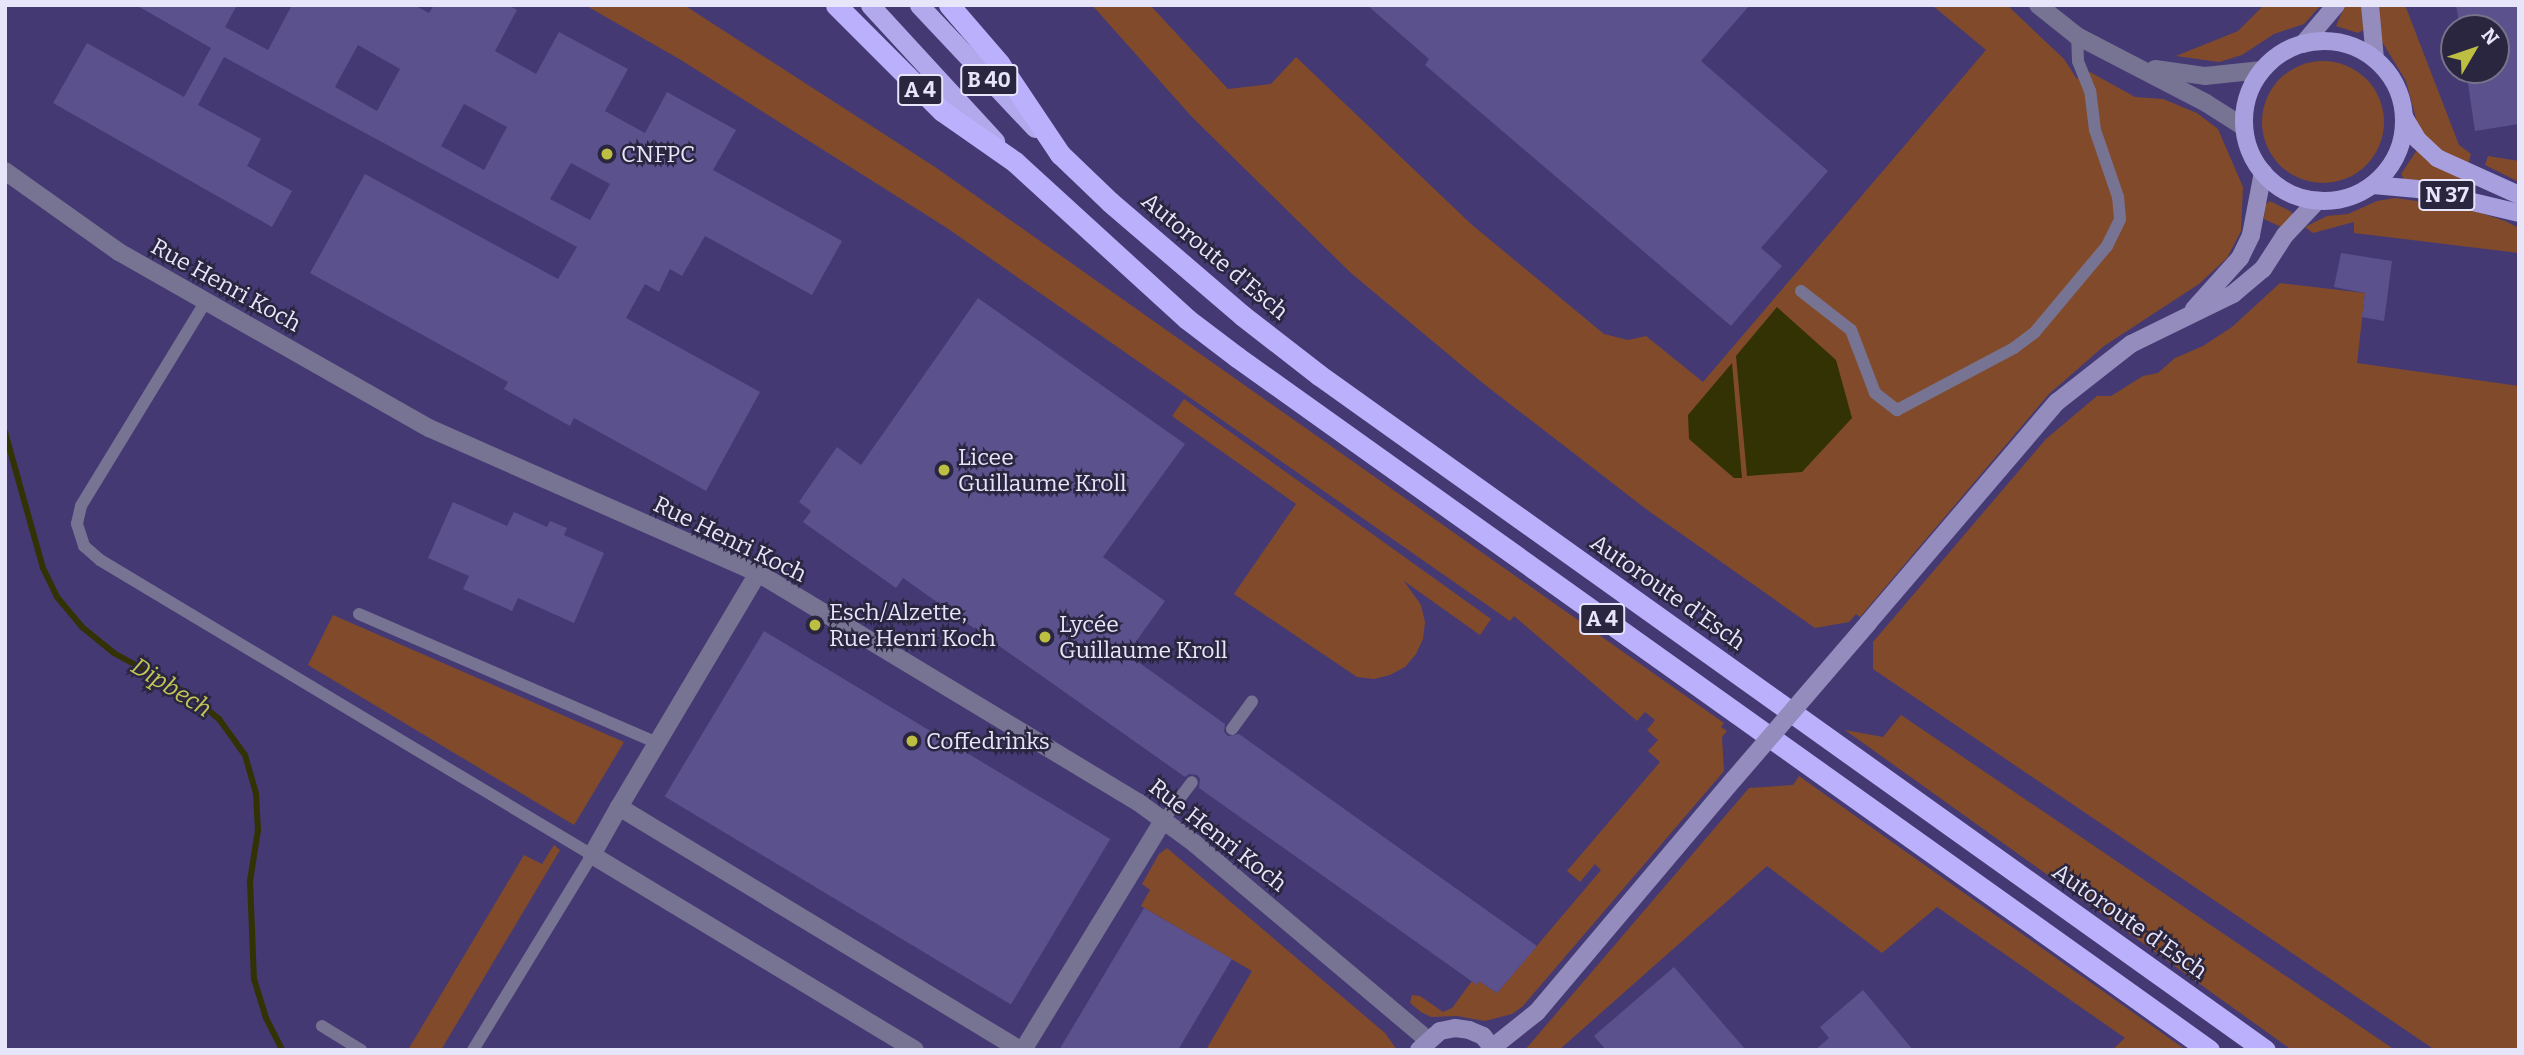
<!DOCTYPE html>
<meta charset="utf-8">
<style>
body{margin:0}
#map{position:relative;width:2524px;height:1055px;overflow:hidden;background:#443972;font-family:Bitter,serif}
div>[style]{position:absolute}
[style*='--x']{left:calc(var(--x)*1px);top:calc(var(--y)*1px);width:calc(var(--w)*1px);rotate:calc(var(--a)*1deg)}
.green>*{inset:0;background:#814b2b}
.round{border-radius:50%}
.water>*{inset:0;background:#323204}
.stream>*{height:6px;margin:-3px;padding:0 3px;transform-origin:3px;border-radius:3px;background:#323204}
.building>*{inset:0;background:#5b518c;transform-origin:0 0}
.service>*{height:12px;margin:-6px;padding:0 6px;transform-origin:6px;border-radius:6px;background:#777392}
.minor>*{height:18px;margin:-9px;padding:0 9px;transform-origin:9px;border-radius:9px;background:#777392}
.tertiary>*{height:18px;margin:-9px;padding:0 9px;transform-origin:9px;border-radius:9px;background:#777392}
.secondary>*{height:18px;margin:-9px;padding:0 9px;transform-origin:9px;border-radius:9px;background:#938cbd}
.primary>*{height:18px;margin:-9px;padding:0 9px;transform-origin:9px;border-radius:9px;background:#a89fde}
.primary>.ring{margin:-9px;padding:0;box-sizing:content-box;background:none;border:18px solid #a89fde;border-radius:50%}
.trunk>*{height:19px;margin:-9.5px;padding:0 9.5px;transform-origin:9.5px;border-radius:9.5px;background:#b2a8ec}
.motorway>*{height:21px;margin:-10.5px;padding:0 10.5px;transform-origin:10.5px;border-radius:10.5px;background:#bbb0fb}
.secondary-bridge>*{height:18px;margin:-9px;padding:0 9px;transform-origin:9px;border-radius:9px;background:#938cbd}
.dots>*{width:19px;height:19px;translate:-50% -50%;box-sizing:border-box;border:4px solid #2a2640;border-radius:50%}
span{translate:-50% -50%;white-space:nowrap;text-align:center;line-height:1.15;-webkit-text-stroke:5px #2a2640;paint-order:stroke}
.shield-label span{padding:2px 5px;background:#2a2640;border:2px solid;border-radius:5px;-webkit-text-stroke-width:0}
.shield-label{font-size:21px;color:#e7e5fa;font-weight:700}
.poi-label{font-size:23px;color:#e7e5fa}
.left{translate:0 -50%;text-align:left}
.street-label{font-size:23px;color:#e7e5fa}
.water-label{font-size:24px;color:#c3c656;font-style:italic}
.frame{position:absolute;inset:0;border:7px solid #e7e5fa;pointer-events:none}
.north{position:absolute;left:2440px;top:14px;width:70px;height:70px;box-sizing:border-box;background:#2a2640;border:2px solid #76728a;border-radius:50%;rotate:51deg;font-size:19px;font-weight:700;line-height:28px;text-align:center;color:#e7e5fa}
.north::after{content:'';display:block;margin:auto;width:24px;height:32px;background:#bdbf43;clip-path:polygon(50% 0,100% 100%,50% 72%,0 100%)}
</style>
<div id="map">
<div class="green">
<div style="clip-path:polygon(585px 5px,684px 5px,935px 167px,1724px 723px,1721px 727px,1727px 731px,1722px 737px,1724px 771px,1523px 1006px,1512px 1014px,1485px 1021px,1457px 1016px,1431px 1017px,1421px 1012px,1410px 1003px,1412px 995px,1420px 996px,1443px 1012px,1452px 1008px,1472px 981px,1477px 985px,1479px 981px,1497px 993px,1601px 870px,1595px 864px,1580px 882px,1567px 871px,1660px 762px,1648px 751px,1658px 740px,1647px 730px,1655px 720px,1645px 712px,1637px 721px,1514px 616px,1510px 621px,947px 228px,681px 60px)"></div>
<div style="clip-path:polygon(1092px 5px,1150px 5px,1228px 89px,1271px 84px,1296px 57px,1471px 224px,1604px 334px,1628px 340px,1646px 336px,1703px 382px,1986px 50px,1932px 5px,2007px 5px,2064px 59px,2077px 79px,2090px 72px,2135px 97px,2163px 99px,2197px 113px,2218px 129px,2243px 187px,2241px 231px,2227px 258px,2199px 284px,2104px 346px,2049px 394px,1860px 617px,1856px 614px,1849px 622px,1815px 628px,1646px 509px,1484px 384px,1351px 273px,1192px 117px)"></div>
<div style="clip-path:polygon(2264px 5px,2321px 5px,2304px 24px,2274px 34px,2242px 55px,2219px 62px,2176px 56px,2238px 31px)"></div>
<div style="clip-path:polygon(2345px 5px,2362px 5px,2363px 30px,2358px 33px,2336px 26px)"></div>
<div style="clip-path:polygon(2378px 5px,2405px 5px,2459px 145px,2471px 154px,2468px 164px,2437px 151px,2419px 130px,2406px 81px,2381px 40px)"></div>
<div class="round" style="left:2262px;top:61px;width:122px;height:122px"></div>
<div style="clip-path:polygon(2417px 150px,2464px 177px,2461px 189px,2404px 179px,2401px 174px)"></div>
<div style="clip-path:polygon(2488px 156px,2519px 161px,2519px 182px,2485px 165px)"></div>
<div style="clip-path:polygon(2395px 198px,2466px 208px,2505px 221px,2519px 228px,2519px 253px,2354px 233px,2354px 222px,2313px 233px,2305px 227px,2327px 216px,2348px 214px,2377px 201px)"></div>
<div style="clip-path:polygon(2270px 201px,2292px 212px,2292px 217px,2281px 227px,2264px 219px,2265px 205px)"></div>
<div style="clip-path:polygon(2280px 283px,2365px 293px,2357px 363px,2519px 386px,2519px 1050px,2435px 1050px,1873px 669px,1873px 642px,2046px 439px,2097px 396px,2111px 396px,2143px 376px,2158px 373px,2175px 358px,2203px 346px,2232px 327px)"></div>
<div style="clip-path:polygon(1184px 399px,1491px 619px,1480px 635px,1404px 581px,1421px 605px,1425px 622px,1423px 639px,1416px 654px,1405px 667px,1390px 675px,1374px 679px,1357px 677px,1234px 594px,1296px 504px,1172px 416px)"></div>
<div style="clip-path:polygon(333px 615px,624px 742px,574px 825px,308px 665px)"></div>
<div style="clip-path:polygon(1901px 715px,2395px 1050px,2292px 1050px,1845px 730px,1883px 737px)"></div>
<div style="clip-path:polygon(1799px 776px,1820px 791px,2186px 1050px,2112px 1050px,2125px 1038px,1937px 907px,1882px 953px,1767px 866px,1559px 1050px,1525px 1050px,1749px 788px,1793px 785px)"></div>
<div style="clip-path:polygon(554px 845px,560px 850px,441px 1050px,408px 1050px,524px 855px,542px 864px)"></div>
<div style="clip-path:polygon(1167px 848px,1385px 1033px,1397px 1050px,1206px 1050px,1252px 971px,1141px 906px,1150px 890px,1142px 884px,1159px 854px)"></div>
</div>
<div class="water">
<div style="clip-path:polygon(1777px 307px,1836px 360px,1852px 418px,1802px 472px,1747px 476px,1736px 356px)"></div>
<div style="clip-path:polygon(1732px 363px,1742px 478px,1734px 478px,1689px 439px,1688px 415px)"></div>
</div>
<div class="stream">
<div style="--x:5;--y:432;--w:141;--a:74.4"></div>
<div style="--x:43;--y:568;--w:32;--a:64"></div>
<div style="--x:57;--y:597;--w:39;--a:50"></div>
<div style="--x:82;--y:627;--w:41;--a:39.1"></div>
<div style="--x:114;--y:653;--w:85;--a:29"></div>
<div style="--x:188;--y:694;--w:40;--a:39"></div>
<div style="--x:219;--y:719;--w:44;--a:54.2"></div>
<div style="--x:245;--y:755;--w:40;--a:74"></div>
<div style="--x:256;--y:793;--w:37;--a:87"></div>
<div style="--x:258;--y:830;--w:52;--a:98.9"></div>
<div style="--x:250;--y:881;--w:98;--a:87.7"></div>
<div style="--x:254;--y:979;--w:41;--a:72.9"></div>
<div style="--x:266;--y:1018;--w:36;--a:63"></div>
</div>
<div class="building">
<div style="clip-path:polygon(evenodd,136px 5px,237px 5px,225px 27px,268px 50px,292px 5px,414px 5px,429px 13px,434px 5px,508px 5px,517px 10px,495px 51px,536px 74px,559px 32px,628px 69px,605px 111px,645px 133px,667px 92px,736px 130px,713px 170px,842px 241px,812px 295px,705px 236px,682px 276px,670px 269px,659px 292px,645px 284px,626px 318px,760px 392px,706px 491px,574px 418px,570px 426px,504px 389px,508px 382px,310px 273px,365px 174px,558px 279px,577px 247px,224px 57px,198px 105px,261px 139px,247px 166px,292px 191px,272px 227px,53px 103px,87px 43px,184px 97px,211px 48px,136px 5px,358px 45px,400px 69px,377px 111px,335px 87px,358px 45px,136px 5px,464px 104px,507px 127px,484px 170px,441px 146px,464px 104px,136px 5px,571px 163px,610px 184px,590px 220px,550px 199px,571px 163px)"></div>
<div style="clip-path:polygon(1367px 5px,1750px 5px,1701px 61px,1828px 171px,1761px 248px,1782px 266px,1731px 326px,1425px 65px,1429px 59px)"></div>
<div style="clip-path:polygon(2456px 5px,2519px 5px,2519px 124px,2475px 131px,2466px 70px,2496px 70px,2496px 28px,2460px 28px)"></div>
<div style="clip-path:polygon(2341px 253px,2392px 261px,2384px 321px,2362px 317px,2365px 293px,2334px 287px)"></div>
<div style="clip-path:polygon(978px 298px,1185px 444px,1103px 557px,1165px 601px,1127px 654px,1225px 724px,1224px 732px,1228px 736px,1239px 734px,1537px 946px,1497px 993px,1479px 981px,1477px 985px,1199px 788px,1200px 779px,1197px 775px,1189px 774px,1185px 777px,903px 578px,896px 588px,803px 522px,811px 511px,799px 502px,837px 447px,861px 465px)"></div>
<div style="clip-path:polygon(453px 502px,507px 526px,514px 512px,547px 527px,550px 521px,567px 528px,564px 535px,604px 553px,574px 623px,518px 598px,512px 611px,463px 589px,469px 576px,428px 558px)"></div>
<div style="left:764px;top:631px;width:404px;height:193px;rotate:31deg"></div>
<div style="clip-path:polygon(1144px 908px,1232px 959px,1178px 1050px,1059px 1050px)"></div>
<div style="clip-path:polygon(1674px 967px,1746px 1050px,1606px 1050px,1594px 1036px)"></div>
<div style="clip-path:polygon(1863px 990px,1913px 1050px,1815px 1050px,1829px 1038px,1820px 1027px)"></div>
</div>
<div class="service">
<div style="--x:1801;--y:291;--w:63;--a:38"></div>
<div style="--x:1851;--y:330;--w:67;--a:69.1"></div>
<div style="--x:1875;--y:393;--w:28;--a:38"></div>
<div style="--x:1897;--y:410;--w:132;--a:-27.9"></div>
<div style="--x:2014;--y:348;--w:26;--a:-37"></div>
<div style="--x:2035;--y:332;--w:112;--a:-50.1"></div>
<div style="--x:2107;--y:246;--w:30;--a:-64"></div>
<div style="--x:2120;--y:219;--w:22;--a:-95"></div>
<div style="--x:2118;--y:197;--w:71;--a:-108.9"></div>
<div style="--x:2095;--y:130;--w:39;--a:-97"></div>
<div style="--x:2090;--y:91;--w:32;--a:-112"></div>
<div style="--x:2078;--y:61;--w:25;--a:-92"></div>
<div style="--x:206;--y:301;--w:240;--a:121.4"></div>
<div style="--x:81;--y:506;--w:18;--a:103"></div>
<div style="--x:77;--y:524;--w:23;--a:72"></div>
<div style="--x:84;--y:546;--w:21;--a:41"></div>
<div style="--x:100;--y:560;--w:574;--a:30.95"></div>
<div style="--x:592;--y:855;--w:228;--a:121.4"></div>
<div style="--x:359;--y:614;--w:325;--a:23.4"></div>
<div style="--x:1232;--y:729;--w:34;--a:-54"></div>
<div style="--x:1164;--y:819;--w:46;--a:-52.9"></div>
<div style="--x:322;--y:1026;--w:46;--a:31.6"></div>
</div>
<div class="minor">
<div style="--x:2038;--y:5;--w:50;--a:38.5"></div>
<div style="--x:2077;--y:36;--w:145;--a:27.4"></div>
<div style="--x:2206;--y:103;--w:45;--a:32.3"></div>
<div style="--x:2155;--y:69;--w:50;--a:8"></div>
<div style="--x:2205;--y:76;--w:57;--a:-6"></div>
<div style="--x:758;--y:573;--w:272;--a:120.7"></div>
<div style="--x:619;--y:807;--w:470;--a:31.2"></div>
<div style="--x:619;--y:807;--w:55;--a:119.4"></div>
<div style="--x:592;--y:855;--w:377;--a:31.1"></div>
<div style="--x:1023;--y:1050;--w:271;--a:-58.6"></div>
</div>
<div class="tertiary">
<div style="--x:5;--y:171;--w:140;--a:35.4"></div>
<div style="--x:119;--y:252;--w:356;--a:29.6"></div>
<div style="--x:429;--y:428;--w:360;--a:23.8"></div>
<div style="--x:758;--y:573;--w:444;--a:31.1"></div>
<div style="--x:1138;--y:802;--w:69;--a:36.2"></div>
<div style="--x:1194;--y:843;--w:304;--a:40.1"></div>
</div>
<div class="secondary">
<div style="--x:2370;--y:5;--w:54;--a:84.7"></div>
<div style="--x:2303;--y:44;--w:51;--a:-49.8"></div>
<div style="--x:2194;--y:309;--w:69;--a:-48"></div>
<div style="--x:2240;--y:258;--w:25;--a:-64"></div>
<div style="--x:2251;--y:235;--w:64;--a:-79.2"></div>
<div style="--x:1868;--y:623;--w:291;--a:-49.5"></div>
<div style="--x:2057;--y:402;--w:94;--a:-38.1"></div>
<div style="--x:2131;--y:344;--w:114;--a:-26.1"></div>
<div style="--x:2233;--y:294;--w:39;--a:-40"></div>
<div style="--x:2263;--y:269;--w:40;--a:-57.1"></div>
<div style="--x:2285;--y:235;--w:47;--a:-46.7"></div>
<div style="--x:1493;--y:1047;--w:56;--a:-38.5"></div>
<div style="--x:1537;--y:1012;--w:305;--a:-49.8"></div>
<div style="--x:1419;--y:1050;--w:28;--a:-42"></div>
<div style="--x:1440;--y:1031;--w:15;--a:-11"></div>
<div style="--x:1455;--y:1028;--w:14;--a:8"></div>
<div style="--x:1469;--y:1030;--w:15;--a:23"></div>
<div style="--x:1483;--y:1036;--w:18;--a:52"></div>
</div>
<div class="primary">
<div class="ring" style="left:2244px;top:41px;width:142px;height:142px"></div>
<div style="--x:2404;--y:117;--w:27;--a:59"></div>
<div style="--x:2418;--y:140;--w:26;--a:43"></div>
<div style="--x:2437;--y:158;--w:90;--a:24.3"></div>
<div style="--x:2373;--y:185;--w:45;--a:5.1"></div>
<div style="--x:2418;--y:189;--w:104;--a:13.4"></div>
</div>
<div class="trunk">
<div style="--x:870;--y:5;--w:185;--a:47.4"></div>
<div style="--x:919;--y:5;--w:169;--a:46.7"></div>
</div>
<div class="motorway">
<div style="--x:836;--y:5;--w:150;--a:45"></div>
<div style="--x:942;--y:111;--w:89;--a:34.9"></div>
<div style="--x:1015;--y:162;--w:233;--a:42.4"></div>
<div style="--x:1187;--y:319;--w:63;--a:37.2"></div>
<div style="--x:1237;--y:357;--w:1194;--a:35.49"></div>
<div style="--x:949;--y:5;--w:77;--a:49.2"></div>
<div style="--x:999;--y:63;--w:110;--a:56.2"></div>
<div style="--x:1060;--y:154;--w:69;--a:43.8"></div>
<div style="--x:1110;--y:202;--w:175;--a:40.6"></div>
<div style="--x:1243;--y:316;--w:96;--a:37.8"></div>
<div style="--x:1319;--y:375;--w:1162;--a:35.51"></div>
</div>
<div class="secondary-bridge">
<div style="--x:1734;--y:779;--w:206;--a:-49.3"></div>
</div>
<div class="dots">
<div style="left:607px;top:154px;background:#bdbf43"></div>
<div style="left:944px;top:470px;background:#bdbf43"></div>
<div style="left:815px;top:625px;background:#bdbf43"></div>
<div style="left:1045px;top:637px;background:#bdbf43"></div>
<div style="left:912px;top:741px;background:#bdbf43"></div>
</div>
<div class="shield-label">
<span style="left:989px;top:80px">B 40</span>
<span style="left:920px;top:90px">A 4</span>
<span style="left:2447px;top:195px">N 37</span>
<span style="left:1602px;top:619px">A 4</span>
</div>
<div class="poi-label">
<span class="left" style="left:621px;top:154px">CNFPC</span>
<span class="left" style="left:958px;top:470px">Licee<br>Guillaume Kroll</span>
<span class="left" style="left:829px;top:625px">Esch/Alzette,<br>Rue Henri Koch</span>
<span class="left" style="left:1059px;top:637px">Lycée<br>Guillaume Kroll</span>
<span class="left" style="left:926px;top:741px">Coffedrinks</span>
</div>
<div class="street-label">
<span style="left:1215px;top:256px;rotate:40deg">Autoroute d'Esch</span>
<span style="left:226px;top:285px;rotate:29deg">Rue Henri Koch</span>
<span style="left:730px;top:539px;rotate:26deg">Rue Henri Koch</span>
<span style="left:1668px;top:592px;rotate:35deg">Autoroute d'Esch</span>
<span style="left:1218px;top:835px;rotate:38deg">Rue Henri Koch</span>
<span style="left:2130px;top:921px;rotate:35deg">Autoroute d'Esch</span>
</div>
<div class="water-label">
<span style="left:171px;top:688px;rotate:32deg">Dipbech</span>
</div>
<div class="frame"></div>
<div class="north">N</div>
</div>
